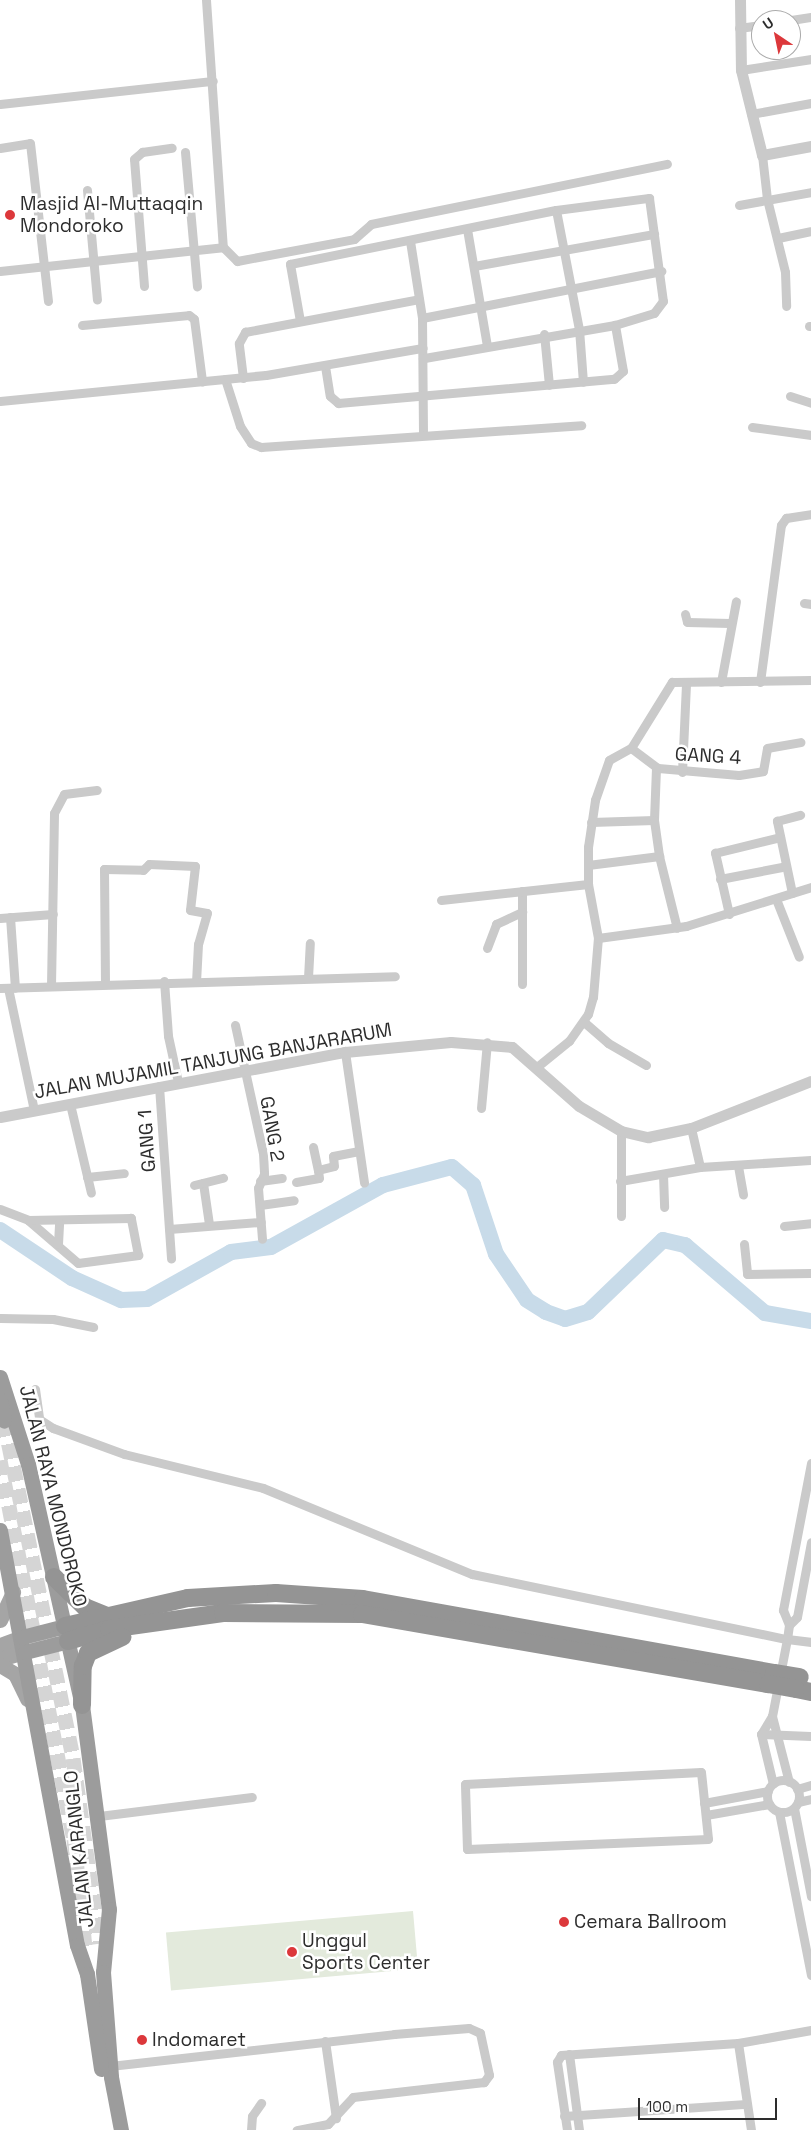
<!DOCTYPE html>
<style>
body{margin:0}
#map{position:relative;width:811px;height:2130px;overflow:hidden;background:#fff;font-family:"Space Grotesk",sans-serif}
div>[style]{position:absolute}
[style*='--x']{left:calc(var(--x)*1px);top:calc(var(--y)*1px);width:calc(var(--w)*1px);rotate:calc(var(--a)*1deg)}
.green>*{inset:0;background:#e3eadc;transform-origin:0 0}
.river>*{height:16px;margin:-8px;padding:0 8px;transform-origin:8px;border-radius:8px;background:#c8dbe9}
.trunk-tunnel>*{height:15px;margin-top:-7.5px;transform-origin:0;background:repeating-linear-gradient(90deg,#d5d5d5 0 15px,transparent 0 23px)}
.minor>*{height:9px;margin:-4.5px;padding:0 4.5px;transform-origin:4.5px;border-radius:4.5px;background:#cacaca}
.minor>.ring{margin:-4.5px;padding:0;box-sizing:content-box;background:none;border:9px solid #cacaca;border-radius:50%}
.tertiary>*{height:11px;margin:-5.5px;padding:0 5.5px;transform-origin:5.5px;border-radius:5.5px;background:#cacaca}
.primary>*{height:15px;margin:-7.5px;padding:0 7.5px;transform-origin:7.5px;border-radius:7.5px;background:#a5a5a5}
.trunk>*{height:15px;margin:-7.5px;padding:0 7.5px;transform-origin:7.5px;border-radius:7.5px;background:#9c9c9c}
.motorway>*{height:18px;margin:-9px;padding:0 9px;transform-origin:9px;border-radius:9px;background:#949494}
.motorway-bridge>*{height:18px;margin:-9px;padding:0 9px;transform-origin:9px;border-radius:9px;background:#949494}
.dots>*{width:14px;height:14px;translate:-50% -50%;box-sizing:border-box;border:2px solid #fff;border-radius:50%}
span{translate:-50% -50%;white-space:nowrap;text-align:center;line-height:1.15;-webkit-text-stroke:5px #fff;paint-order:stroke}
.poi-label{font-size:19px;color:#2d2d2d}
.left{translate:0 -50%;text-align:left}
.street-label{font-size:19px;color:#2d2d2d}
.north{position:absolute;left:751px;top:10px;width:50px;height:50px;box-sizing:border-box;background:#fff;border:1px solid #ababab;border-radius:50%;rotate:326deg;font-size:14px;font-weight:700;line-height:20px;text-align:center;color:#2d2d2d}
.north::after{content:'';display:block;margin:auto;width:18px;height:22px;background:#dc383b;clip-path:polygon(50% 0,100% 100%,50% 72%,0 100%)}
.scale{position:absolute;left:638px;top:2098px;width:139px;height:22px;box-sizing:border-box;border:2px solid #2d2d2d;border-top:0;padding-left:6px;font-size:15px;line-height:18px;white-space:nowrap;color:#2d2d2d;-webkit-text-stroke:4px #fff;paint-order:stroke}
</style>
<div id="map">
<div class="green">
<div style="left:413px;top:1911px;width:58px;height:248px;rotate:85deg"></div>
</div>
<div class="river">
<div style="--x:0;--y:1230;--w:87;--a:33.7"></div>
<div style="--x:72;--y:1278;--w:54;--a:24.2"></div>
<div style="--x:121;--y:1300;--w:26;--a:-2"></div>
<div style="--x:147;--y:1299;--w:96;--a:-29.2"></div>
<div style="--x:231;--y:1252;--w:40;--a:-7.1"></div>
<div style="--x:271;--y:1247;--w:128;--a:-29"></div>
<div style="--x:383;--y:1185;--w:71;--a:-14.6"></div>
<div style="--x:452;--y:1167;--w:28;--a:41"></div>
<div style="--x:473;--y:1185;--w:73;--a:71.6"></div>
<div style="--x:496;--y:1254;--w:55;--a:56"></div>
<div style="--x:527;--y:1300;--w:22;--a:32"></div>
<div style="--x:546;--y:1312;--w:20;--a:20"></div>
<div style="--x:565;--y:1319;--w:24;--a:-17"></div>
<div style="--x:588;--y:1312;--w:104;--a:-43.8"></div>
<div style="--x:663;--y:1240;--w:23;--a:13"></div>
<div style="--x:685;--y:1245;--w:105;--a:40.4"></div>
<div style="--x:765;--y:1313;--w:47;--a:9.9"></div>
</div>
<div class="trunk-tunnel">
<div style="--x:4;--y:1421;--w:344;--a:78.4"></div>
<div style="--x:73;--y:1758;--w:187;--a:82"></div>
<div style="--x:0;--y:1460;--w:386;--a:79"></div>
<div style="--x:74;--y:1839;--w:110;--a:84.2"></div>
</div>
<div class="minor">
<div style="--x:206;--y:0;--w:248;--a:86.1"></div>
<div style="--x:791;--y:20;--w:20;--a:-9"></div>
<div style="--x:739;--y:28;--w:22;--a:-8"></div>
<div style="--x:741;--y:70;--w:71;--a:-8.9"></div>
<div style="--x:0;--y:104;--w:214;--a:-6.2"></div>
<div style="--x:751;--y:114;--w:61;--a:-10.4"></div>
<div style="--x:0;--y:148;--w:30;--a:-9"></div>
<div style="--x:30;--y:143;--w:159;--a:83.5"></div>
<div style="--x:185;--y:152;--w:135;--a:84.9"></div>
<div style="--x:762;--y:155;--w:44;--a:83.5"></div>
<div style="--x:767;--y:199;--w:75;--a:76.1"></div>
<div style="--x:785;--y:272;--w:34;--a:88"></div>
<div style="--x:87;--y:190;--w:110;--a:84.8"></div>
<div style="--x:739;--y:205;--w:73;--a:-10.2"></div>
<div style="--x:556;--y:210;--w:121;--a:79.1"></div>
<div style="--x:579;--y:329;--w:53;--a:85.7"></div>
<div style="--x:467;--y:229;--w:119;--a:80.3"></div>
<div style="--x:778;--y:238;--w:33;--a:-12"></div>
<div style="--x:410;--y:241;--w:78;--a:81.1"></div>
<div style="--x:422;--y:318;--w:117;--a:89.5"></div>
<div style="--x:474;--y:266;--w:183;--a:-10.1"></div>
<div style="--x:0;--y:271;--w:224;--a:-6.1"></div>
<div style="--x:223;--y:247;--w:20;--a:45"></div>
<div style="--x:237;--y:261;--w:119;--a:-10.6"></div>
<div style="--x:354;--y:239;--w:23;--a:-41"></div>
<div style="--x:371;--y:224;--w:302;--a:-11.5"></div>
<div style="--x:144;--y:286;--w:127;--a:-94.5"></div>
<div style="--x:134;--y:159;--w:11;--a:-41"></div>
<div style="--x:142;--y:152;--w:30;--a:-8"></div>
<div style="--x:422;--y:318;--w:244;--a:-11.1"></div>
<div style="--x:300;--y:321;--w:58;--a:-100"></div>
<div style="--x:290;--y:264;--w:271;--a:-11.5"></div>
<div style="--x:556;--y:210;--w:94;--a:-7.4"></div>
<div style="--x:649;--y:198;--w:104;--a:82.3"></div>
<div style="--x:663;--y:301;--w:15;--a:127"></div>
<div style="--x:654;--y:313;--w:41;--a:162.9"></div>
<div style="--x:615;--y:325;--w:195;--a:170.2"></div>
<div style="--x:82;--y:325;--w:107;--a:-5.3"></div>
<div style="--x:189;--y:315;--w:6;--a:39"></div>
<div style="--x:194;--y:319;--w:63;--a:82.6"></div>
<div style="--x:809;--y:326;--w:2;--a:0"></div>
<div style="--x:544;--y:334;--w:51;--a:84.4"></div>
<div style="--x:325;--y:366;--w:30;--a:81"></div>
<div style="--x:330;--y:396;--w:11;--a:41"></div>
<div style="--x:338;--y:403;--w:277;--a:-5"></div>
<div style="--x:614;--y:379;--w:12;--a:-42"></div>
<div style="--x:623;--y:371;--w:47;--a:-99.9"></div>
<div style="--x:243;--y:378;--w:35;--a:-97"></div>
<div style="--x:239;--y:343;--w:13;--a:-61"></div>
<div style="--x:245;--y:332;--w:177;--a:-10.7"></div>
<div style="--x:225;--y:379;--w:49;--a:72.3"></div>
<div style="--x:240;--y:426;--w:20;--a:57"></div>
<div style="--x:251;--y:443;--w:11;--a:22"></div>
<div style="--x:261;--y:447;--w:321;--a:-3.9"></div>
<div style="--x:790;--y:396;--w:22;--a:18"></div>
<div style="--x:0;--y:401;--w:267;--a:-5.6"></div>
<div style="--x:266;--y:375;--w:159;--a:-9.8"></div>
<div style="--x:752;--y:427;--w:60;--a:7.7"></div>
<div style="--x:804;--y:603;--w:7;--a:8"></div>
<div style="--x:685;--y:614;--w:8;--a:76"></div>
<div style="--x:687;--y:622;--w:43;--a:1.3"></div>
<div style="--x:721;--y:682;--w:82;--a:-79.5"></div>
<div style="--x:760;--y:682;--w:158;--a:-82.4"></div>
<div style="--x:781;--y:525;--w:9;--a:-54"></div>
<div style="--x:786;--y:518;--w:25;--a:-9"></div>
<div style="--x:631;--y:748;--w:34;--a:37"></div>
<div style="--x:658;--y:768;--w:81;--a:4.9"></div>
<div style="--x:739;--y:775;--w:24;--a:-9"></div>
<div style="--x:763;--y:771;--w:23;--a:-80"></div>
<div style="--x:767;--y:748;--w:34;--a:-10"></div>
<div style="--x:682;--y:772;--w:89;--a:-87.4"></div>
<div style="--x:654;--y:820;--w:52;--a:-87.8"></div>
<div style="--x:591;--y:822;--w:63;--a:-1.8"></div>
<div style="--x:654;--y:820;--w:36;--a:82"></div>
<div style="--x:588;--y:865;--w:72;--a:-7.2"></div>
<div style="--x:659;--y:856;--w:74;--a:76"></div>
<div style="--x:720;--y:879;--w:63;--a:-11"></div>
<div style="--x:522;--y:891;--w:93;--a:90"></div>
<div style="--x:792;--y:893;--w:74;--a:-101.8"></div>
<div style="--x:777;--y:821;--w:24;--a:-15"></div>
<div style="--x:776;--y:899;--w:62;--a:68.4"></div>
<div style="--x:441;--y:900;--w:148;--a:-6.2"></div>
<div style="--x:729;--y:914;--w:63;--a:-102.9"></div>
<div style="--x:715;--y:853;--w:67;--a:-13.8"></div>
<div style="--x:10;--y:917;--w:71;--a:86"></div>
<div style="--x:0;--y:918;--w:53;--a:-4.3"></div>
<div style="--x:598;--y:938;--w:89;--a:-7.8"></div>
<div style="--x:686;--y:926;--w:131;--a:-17.3"></div>
<div style="--x:487;--y:948;--w:26;--a:-69"></div>
<div style="--x:496;--y:924;--w:29;--a:-25"></div>
<div style="--x:308;--y:978;--w:35;--a:-87"></div>
<div style="--x:164;--y:981;--w:55;--a:85.8"></div>
<div style="--x:168;--y:1036;--w:47;--a:77.7"></div>
<div style="--x:105;--y:983;--w:114;--a:-90.5"></div>
<div style="--x:104;--y:869;--w:39;--a:1"></div>
<div style="--x:143;--y:870;--w:8;--a:-45"></div>
<div style="--x:149;--y:864;--w:46;--a:2.5"></div>
<div style="--x:195;--y:866;--w:44;--a:96.5"></div>
<div style="--x:190;--y:910;--w:17;--a:10"></div>
<div style="--x:207;--y:913;--w:32;--a:106"></div>
<div style="--x:198;--y:944;--w:36;--a:93"></div>
<div style="--x:51;--y:986;--w:173;--a:-89"></div>
<div style="--x:54;--y:813;--w:21;--a:-62"></div>
<div style="--x:64;--y:794;--w:33;--a:-7"></div>
<div style="--x:0;--y:988;--w:395;--a:-1.7"></div>
<div style="--x:8;--y:988;--w:125;--a:78"></div>
<div style="--x:584;--y:1022;--w:32;--a:41"></div>
<div style="--x:608;--y:1043;--w:44;--a:30.1"></div>
<div style="--x:235;--y:1025;--w:131;--a:77.7"></div>
<div style="--x:263;--y:1153;--w:21;--a:87"></div>
<div style="--x:264;--y:1174;--w:15;--a:113"></div>
<div style="--x:258;--y:1188;--w:51;--a:85.5"></div>
<div style="--x:345;--y:1052;--w:132;--a:81.7"></div>
<div style="--x:538;--y:1066;--w:40;--a:-39"></div>
<div style="--x:569;--y:1041;--w:33;--a:-55"></div>
<div style="--x:588;--y:1014;--w:18;--a:-74"></div>
<div style="--x:593;--y:997;--w:59;--a:-85.2"></div>
<div style="--x:598;--y:938;--w:55;--a:-100.5"></div>
<div style="--x:588;--y:884;--w:37;--a:-90"></div>
<div style="--x:588;--y:847;--w:48;--a:-81.5"></div>
<div style="--x:595;--y:800;--w:42;--a:-70.7"></div>
<div style="--x:609;--y:760;--w:25;--a:-29"></div>
<div style="--x:631;--y:748;--w:78;--a:-58.2"></div>
<div style="--x:672;--y:682;--w:139;--a:-0.8"></div>
<div style="--x:159;--y:1086;--w:173;--a:86"></div>
<div style="--x:70;--y:1104;--w:91;--a:76.7"></div>
<div style="--x:481;--y:1108;--w:66;--a:-84.8"></div>
<div style="--x:691;--y:1128;--w:40;--a:77"></div>
<div style="--x:313;--y:1147;--w:24;--a:78"></div>
<div style="--x:738;--y:1166;--w:29;--a:80"></div>
<div style="--x:663;--y:1174;--w:33;--a:88"></div>
<div style="--x:87;--y:1177;--w:37;--a:-6"></div>
<div style="--x:260;--y:1181;--w:22;--a:-8"></div>
<div style="--x:620;--y:1181;--w:81;--a:-9.9"></div>
<div style="--x:700;--y:1167;--w:111;--a:-3.6"></div>
<div style="--x:296;--y:1182;--w:23;--a:-10"></div>
<div style="--x:319;--y:1178;--w:8;--a:-97"></div>
<div style="--x:318;--y:1170;--w:16;--a:-14"></div>
<div style="--x:334;--y:1166;--w:10;--a:-96"></div>
<div style="--x:333;--y:1156;--w:25;--a:-11"></div>
<div style="--x:203;--y:1183;--w:41;--a:81.7"></div>
<div style="--x:194;--y:1185;--w:30;--a:-14"></div>
<div style="--x:260;--y:1205;--w:34;--a:-8"></div>
<div style="--x:0;--y:1209;--w:30;--a:21"></div>
<div style="--x:28;--y:1220;--w:66;--a:40.7"></div>
<div style="--x:78;--y:1263;--w:61;--a:-7.6"></div>
<div style="--x:138;--y:1255;--w:38;--a:-101"></div>
<div style="--x:131;--y:1218;--w:103;--a:178.9"></div>
<div style="--x:621;--y:1216;--w:85;--a:-90"></div>
<div style="--x:784;--y:1226;--w:27;--a:-6"></div>
<div style="--x:169;--y:1229;--w:92;--a:-4.4"></div>
<div style="--x:58;--y:1244;--w:21;--a:-87"></div>
<div style="--x:744;--y:1244;--w:30;--a:84"></div>
<div style="--x:747;--y:1274;--w:64;--a:-0.9"></div>
<div style="--x:0;--y:1318;--w:53;--a:1.1"></div>
<div style="--x:53;--y:1319;--w:41;--a:11.3"></div>
<div style="--x:35;--y:1389;--w:30;--a:82"></div>
<div style="--x:39;--y:1419;--w:17;--a:33"></div>
<div style="--x:53;--y:1428;--w:76;--a:20.1"></div>
<div style="--x:124;--y:1454;--w:143;--a:13.7"></div>
<div style="--x:263;--y:1488;--w:226;--a:22.4"></div>
<div style="--x:472;--y:1574;--w:322;--a:11.7"></div>
<div style="--x:787;--y:1639;--w:78;--a:101"></div>
<div style="--x:772;--y:1716;--w:21;--a:121"></div>
<div style="--x:761;--y:1734;--w:51;--a:76.5"></div>
<div style="--x:811;--y:1463;--w:150;--a:100.8"></div>
<div style="--x:783;--y:1610;--w:16;--a:68"></div>
<div style="--x:789;--y:1625;--w:14;--a:98"></div>
<div style="--x:787;--y:1639;--w:24;--a:7"></div>
<div style="--x:789;--y:1625;--w:11;--a:-45"></div>
<div style="--x:797;--y:1617;--w:76;--a:-79.4"></div>
<div style="--x:772;--y:1716;--w:68;--a:75.6"></div>
<div style="--x:761;--y:1734;--w:50;--a:2.3"></div>
<div style="--x:701;--y:1772;--w:67;--a:84"></div>
<div style="--x:708;--y:1839;--w:241;--a:177.6"></div>
<div style="--x:467;--y:1849;--w:65;--a:-91.8"></div>
<div style="--x:465;--y:1784;--w:236;--a:-2.9"></div>
<div class="ring" style="left:767px;top:1780px;width:23px;height:23px"></div>
<div style="--x:797;--y:1789;--w:15;--a:-16"></div>
<div style="--x:798;--y:1802;--w:13;--a:-13"></div>
<div style="--x:704;--y:1803;--w:65;--a:-10.6"></div>
<div style="--x:794;--y:1808;--w:90;--a:79.1"></div>
<div style="--x:779;--y:1812;--w:166;--a:78.9"></div>
<div style="--x:706;--y:1815;--w:64;--a:-9.9"></div>
<div style="--x:99;--y:1816;--w:154;--a:-7.1"></div>
<div style="--x:325;--y:2041;--w:78;--a:81.9"></div>
<div style="--x:738;--y:2043;--w:88;--a:81.5"></div>
<div style="--x:569;--y:2054;--w:77;--a:82.5"></div>
<div style="--x:110;--y:2066;--w:286;--a:-6.4"></div>
<div style="--x:394;--y:2034;--w:75;--a:-4.6"></div>
<div style="--x:469;--y:2028;--w:12;--a:24"></div>
<div style="--x:480;--y:2033;--w:43;--a:77.9"></div>
<div style="--x:489;--y:2075;--w:9;--a:126"></div>
<div style="--x:484;--y:2082;--w:132;--a:173.5"></div>
<div style="--x:353;--y:2097;--w:37;--a:133"></div>
<div style="--x:328;--y:2124;--w:32;--a:169"></div>
<div style="--x:564;--y:2116;--w:183;--a:-3.8"></div>
<div style="--x:251;--y:2130;--w:14;--a:-86"></div>
<div style="--x:252;--y:2116;--w:16;--a:-55"></div>
<div style="--x:567;--y:2130;--w:69;--a:-98.4"></div>
<div style="--x:557;--y:2062;--w:8;--a:-60"></div>
<div style="--x:561;--y:2055;--w:177;--a:-3.9"></div>
<div style="--x:738;--y:2043;--w:74;--a:-10.1"></div>
</div>
<div class="tertiary">
<div style="--x:740;--y:0;--w:70;--a:89.2"></div>
<div style="--x:741;--y:70;--w:88;--a:76.1"></div>
<div style="--x:762;--y:155;--w:50;--a:-10.4"></div>
<div style="--x:0;--y:1117;--w:351;--a:-10.7"></div>
<div style="--x:345;--y:1052;--w:106;--a:-5.4"></div>
<div style="--x:451;--y:1042;--w:61;--a:4.7"></div>
<div style="--x:512;--y:1047;--w:89;--a:41.4"></div>
<div style="--x:579;--y:1106;--w:49;--a:30.8"></div>
<div style="--x:621;--y:1131;--w:28;--a:13"></div>
<div style="--x:648;--y:1137;--w:44;--a:-11.8"></div>
<div style="--x:691;--y:1128;--w:129;--a:-21.4"></div>
</div>
<div class="primary">
<div style="--x:0;--y:1620;--w:31;--a:-65"></div>
<div style="--x:0;--y:1645;--w:23;--a:-20"></div>
<div style="--x:0;--y:1659;--w:26;--a:-16"></div>
<div style="--x:0;--y:1665;--w:17;--a:31"></div>
<div style="--x:15;--y:1674;--w:28;--a:64"></div>
</div>
<div class="trunk">
<div style="--x:0;--y:1377;--w:91;--a:72.2"></div>
<div style="--x:28;--y:1464;--w:247;--a:77.4"></div>
<div style="--x:82;--y:1705;--w:206;--a:82.5"></div>
<div style="--x:109;--y:1909;--w:63;--a:95.4"></div>
<div style="--x:103;--y:1972;--w:105;--a:85.6"></div>
<div style="--x:111;--y:2077;--w:54;--a:79.3"></div>
<div style="--x:0;--y:1400;--w:21;--a:79"></div>
<div style="--x:0;--y:1530;--w:422;--a:79.5"></div>
<div style="--x:77;--y:1945;--w:31;--a:71"></div>
<div style="--x:87;--y:1974;--w:96;--a:81.6"></div>
<div style="--x:22;--y:1637;--w:44;--a:-14.3"></div>
<div style="--x:25;--y:1652;--w:44;--a:-14.3"></div>
</div>
<div class="motorway">
<div style="--x:54;--y:1577;--w:43;--a:44.1"></div>
<div style="--x:85;--y:1607;--w:22;--a:22"></div>
<div style="--x:65;--y:1626;--w:126;--a:-12.8"></div>
<div style="--x:188;--y:1598;--w:88;--a:-3.3"></div>
<div style="--x:276;--y:1593;--w:87;--a:3.9"></div>
<div style="--x:363;--y:1599;--w:418;--a:10.2"></div>
<div style="--x:68;--y:1641;--w:43;--a:-16.3"></div>
<div style="--x:109;--y:1629;--w:115;--a:-8"></div>
<div style="--x:223;--y:1613;--w:139;--a:0.4"></div>
<div style="--x:362;--y:1614;--w:412;--a:9.8"></div>
<div style="--x:796;--y:1689;--w:15;--a:11"></div>
<div style="--x:82;--y:1705;--w:39;--a:-89"></div>
<div style="--x:83;--y:1666;--w:14;--a:-69"></div>
<div style="--x:88;--y:1653;--w:38;--a:-25"></div>
</div>
<div class="motorway-bridge">
<div style="--x:774;--y:1673;--w:26;--a:9"></div>
<div style="--x:768;--y:1684;--w:28;--a:10"></div>
</div>
<div class="dots">
<div style="left:10px;top:215px;background:#dc383b"></div>
<div style="left:564px;top:1922px;background:#dc383b"></div>
<div style="left:292px;top:1952px;background:#dc383b"></div>
<div style="left:142px;top:2040px;background:#dc383b"></div>
</div>
<div class="poi-label">
<span class="left" style="left:20px;top:215px">Masjid Al-Muttaqqin<br>Mondoroko</span>
<span class="left" style="left:574px;top:1922px">Cemara Ballroom</span>
<span class="left" style="left:302px;top:1952px">Unggul<br>Sports Center</span>
<span class="left" style="left:152px;top:2040px">Indomaret</span>
</div>
<div class="street-label">
<span style="left:708px;top:756px;rotate:3deg">GANG 4</span>
<span style="left:213px;top:1061px;rotate:-10deg">JALAN MUJAMIL TANJUNG BANJARARUM</span>
<span style="left:272px;top:1129px;rotate:80deg">GANG 2</span>
<span style="left:147px;top:1141px;rotate:-94deg">GANG 1</span>
<span style="left:53px;top:1496px;rotate:76deg">JALAN RAYA MONDOROKO</span>
<span style="left:79px;top:1849px;rotate:-96deg">JALAN KARANGLO</span>
</div>
<div class="north">U</div>
<div class="scale">100 m</div>
</div>
